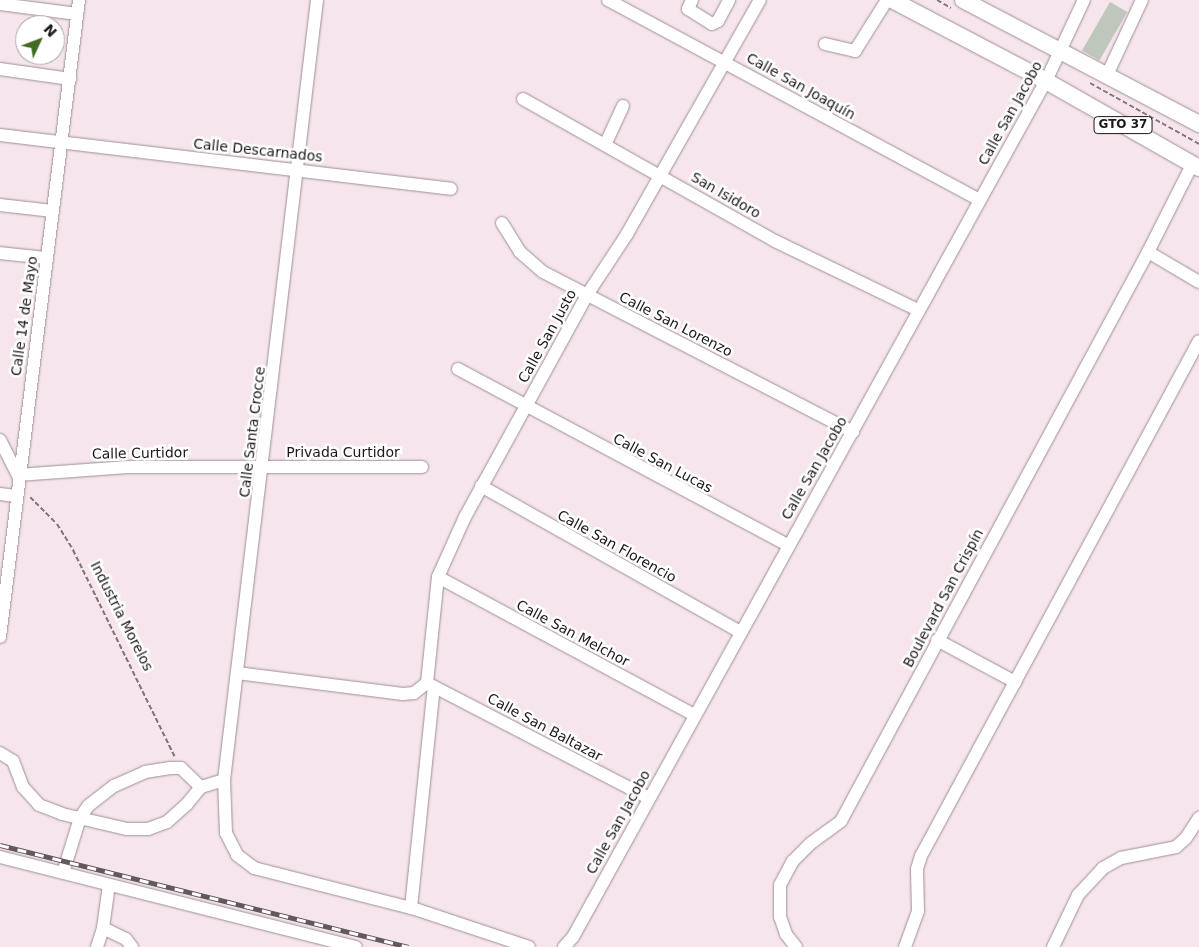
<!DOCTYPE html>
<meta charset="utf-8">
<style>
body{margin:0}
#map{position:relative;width:1199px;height:947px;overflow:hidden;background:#f6e5ed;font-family:"DejaVu Sans",sans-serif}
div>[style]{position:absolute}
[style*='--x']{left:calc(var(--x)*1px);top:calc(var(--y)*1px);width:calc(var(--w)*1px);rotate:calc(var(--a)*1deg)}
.building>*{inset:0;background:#bec7b9;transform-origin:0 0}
.path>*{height:2px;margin-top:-1px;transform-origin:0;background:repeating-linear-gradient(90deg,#7f7479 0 5px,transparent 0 7.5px)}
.roads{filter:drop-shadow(0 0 1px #9e8f97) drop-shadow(0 0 1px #9e8f97)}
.minor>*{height:12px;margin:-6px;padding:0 6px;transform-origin:6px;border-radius:6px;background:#fff}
.major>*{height:16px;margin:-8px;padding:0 8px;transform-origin:8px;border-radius:8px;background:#fff}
.rail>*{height:5px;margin-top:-2.5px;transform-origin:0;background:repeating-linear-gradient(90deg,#fff 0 9px,#62585d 0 18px);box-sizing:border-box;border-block:1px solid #62585d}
span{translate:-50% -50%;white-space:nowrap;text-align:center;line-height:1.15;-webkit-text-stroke:5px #fff;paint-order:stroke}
.shield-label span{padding:1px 4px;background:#fff;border:1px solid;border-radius:4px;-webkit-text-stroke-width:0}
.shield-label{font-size:12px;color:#1d171a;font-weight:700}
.street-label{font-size:14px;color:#1d171a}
.north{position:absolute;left:15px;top:15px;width:50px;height:50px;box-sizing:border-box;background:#fff;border:1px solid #a5a2a3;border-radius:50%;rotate:47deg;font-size:14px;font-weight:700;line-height:20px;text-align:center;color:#1d171a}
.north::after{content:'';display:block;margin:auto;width:18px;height:22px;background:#446923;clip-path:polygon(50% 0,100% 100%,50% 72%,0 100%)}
</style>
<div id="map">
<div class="building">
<div style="left:1110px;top:2px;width:20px;height:56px;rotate:30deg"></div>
</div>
<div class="path">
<div style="--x:937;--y:0;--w:16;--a:30"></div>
<div style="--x:1090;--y:83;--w:125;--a:29.2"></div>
<div style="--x:30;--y:497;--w:38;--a:45"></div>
<div style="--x:57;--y:524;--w:31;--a:58"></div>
<div style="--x:73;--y:550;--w:231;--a:63.8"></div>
</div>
<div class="roads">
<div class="minor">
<div style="--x:317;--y:0;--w:786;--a:96.8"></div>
<div style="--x:224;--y:780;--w:53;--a:87.8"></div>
<div style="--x:226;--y:833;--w:25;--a:63"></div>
<div style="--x:237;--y:855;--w:21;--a:37"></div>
<div style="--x:254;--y:868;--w:166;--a:14.3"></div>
<div style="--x:415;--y:909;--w:120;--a:18.4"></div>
<div style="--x:608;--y:0;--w:421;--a:28.3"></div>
<div style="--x:692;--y:0;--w:10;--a:114"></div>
<div style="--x:688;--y:9;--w:28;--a:32"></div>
<div style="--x:712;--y:24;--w:7;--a:-27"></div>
<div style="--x:718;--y:21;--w:24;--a:-62"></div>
<div style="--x:0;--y:4;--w:78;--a:7.4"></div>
<div style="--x:825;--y:44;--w:31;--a:13"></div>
<div style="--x:855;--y:51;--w:60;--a:-57.9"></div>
<div style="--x:0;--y:69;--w:71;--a:8.1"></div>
<div style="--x:1107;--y:75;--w:83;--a:-65"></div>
<div style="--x:523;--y:99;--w:289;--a:29.4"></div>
<div style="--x:775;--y:241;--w:159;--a:25.8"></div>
<div style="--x:0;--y:135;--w:454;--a:6.8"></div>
<div style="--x:605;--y:145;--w:43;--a:-65.2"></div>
<div style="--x:0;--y:205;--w:53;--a:6.5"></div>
<div style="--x:502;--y:223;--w:34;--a:58"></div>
<div style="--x:520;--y:252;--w:30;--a:41"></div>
<div style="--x:543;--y:272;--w:349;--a:27.3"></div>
<div style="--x:1148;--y:252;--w:59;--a:30.5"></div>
<div style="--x:0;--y:253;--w:47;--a:6.1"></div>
<div style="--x:458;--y:369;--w:373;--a:28.1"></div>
<div style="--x:0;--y:440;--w:39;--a:63"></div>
<div style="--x:18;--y:475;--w:110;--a:-4.2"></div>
<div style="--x:128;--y:467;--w:294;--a:0"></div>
<div style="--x:481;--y:486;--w:297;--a:29.4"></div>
<div style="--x:0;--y:494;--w:16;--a:7"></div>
<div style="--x:438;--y:577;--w:291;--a:28.3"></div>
<div style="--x:0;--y:637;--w:642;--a:-82.93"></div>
<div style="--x:937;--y:640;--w:89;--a:28.3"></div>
<div style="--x:237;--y:673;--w:167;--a:7.2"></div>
<div style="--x:403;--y:694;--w:11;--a:-5"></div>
<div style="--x:414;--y:693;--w:16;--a:-38"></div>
<div style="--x:427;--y:683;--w:107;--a:-84.1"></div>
<div style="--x:438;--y:577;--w:66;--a:-65.8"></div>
<div style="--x:465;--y:517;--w:253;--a:-61.2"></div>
<div style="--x:587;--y:295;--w:73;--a:-56.7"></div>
<div style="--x:627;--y:234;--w:269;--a:-60.4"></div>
<div style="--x:427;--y:683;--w:250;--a:27.4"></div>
<div style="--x:0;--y:753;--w:15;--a:32"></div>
<div style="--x:13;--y:761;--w:28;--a:69"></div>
<div style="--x:23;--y:787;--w:24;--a:48"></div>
<div style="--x:39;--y:805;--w:25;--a:21"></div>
<div style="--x:62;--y:814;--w:67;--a:13"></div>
<div style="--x:127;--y:829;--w:21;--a:0"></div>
<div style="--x:148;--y:829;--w:20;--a:-20"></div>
<div style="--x:167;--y:822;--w:27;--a:-42"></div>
<div style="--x:187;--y:804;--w:22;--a:-51"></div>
<div style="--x:0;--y:857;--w:367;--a:14.2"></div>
<div style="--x:63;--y:873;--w:58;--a:-72.8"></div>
<div style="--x:80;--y:818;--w:14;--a:-56"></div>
<div style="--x:88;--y:806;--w:33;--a:-38"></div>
<div style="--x:114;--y:786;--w:34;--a:-24"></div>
<div style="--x:145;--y:772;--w:24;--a:-9"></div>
<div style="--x:169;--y:768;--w:12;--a:0"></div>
<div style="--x:181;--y:768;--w:28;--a:44"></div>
<div style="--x:201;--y:787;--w:24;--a:-17"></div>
<div style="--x:411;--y:908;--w:222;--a:-84.1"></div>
<div style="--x:103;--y:928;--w:25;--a:26"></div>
<div style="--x:126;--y:939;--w:10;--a:53"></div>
<div style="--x:97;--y:947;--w:20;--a:-72"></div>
<div style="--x:103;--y:928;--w:43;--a:-82.1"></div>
<div style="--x:564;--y:947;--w:13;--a:-48"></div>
<div style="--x:573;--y:937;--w:978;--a:-61.08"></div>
<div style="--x:1046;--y:81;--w:89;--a:-64.9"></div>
<div style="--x:796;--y:947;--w:16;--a:-128"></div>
<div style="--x:786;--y:934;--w:18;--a:-109"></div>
<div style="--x:780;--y:917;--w:32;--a:-90"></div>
<div style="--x:780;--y:885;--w:27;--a:-62"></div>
<div style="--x:793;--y:861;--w:25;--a:-45"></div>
<div style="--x:811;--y:843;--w:37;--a:-36"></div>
<div style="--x:841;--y:821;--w:647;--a:-61.65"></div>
<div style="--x:1148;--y:252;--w:97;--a:-63.2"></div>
<div style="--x:905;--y:947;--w:38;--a:-70"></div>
<div style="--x:918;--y:911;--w:42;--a:-91.4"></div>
<div style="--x:917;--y:869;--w:14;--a:-73"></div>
<div style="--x:921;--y:856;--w:585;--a:-61.64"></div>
<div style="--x:1053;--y:947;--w:58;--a:-64.3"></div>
<div style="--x:1078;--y:895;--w:37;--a:-47"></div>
<div style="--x:1103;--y:868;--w:21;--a:-29"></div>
<div style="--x:1121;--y:858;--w:56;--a:-11.3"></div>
<div style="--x:1176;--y:847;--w:13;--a:-42"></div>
<div style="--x:1186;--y:838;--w:24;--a:-57"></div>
</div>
<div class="major">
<div style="--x:892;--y:0;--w:174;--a:27.7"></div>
<div style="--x:1046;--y:81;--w:176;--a:29.6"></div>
<div style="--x:963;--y:0;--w:267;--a:27.7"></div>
</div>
</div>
<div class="rail">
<div style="--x:0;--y:845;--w:421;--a:14"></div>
</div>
<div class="shield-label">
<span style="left:1123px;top:125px">GTO 37</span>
</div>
<div class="street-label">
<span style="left:801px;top:86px;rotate:29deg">Calle San Joaquín</span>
<span style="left:1010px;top:113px;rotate:-61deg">Calle San Jacobo</span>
<span style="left:258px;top:150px;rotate:6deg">Calle Descarnados</span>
<span style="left:726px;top:195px;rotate:30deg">San Isidoro</span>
<span style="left:24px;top:316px;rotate:-82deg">Calle 14 de Mayo</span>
<span style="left:676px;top:324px;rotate:27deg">Calle San Lorenzo</span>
<span style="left:547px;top:336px;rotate:-61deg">Calle San Justo</span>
<span style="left:252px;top:432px;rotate:-83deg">Calle Santa Crocce</span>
<span style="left:343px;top:452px">Privada Curtidor</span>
<span style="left:140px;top:453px;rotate:-1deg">Calle Curtidor</span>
<span style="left:663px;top:463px;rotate:28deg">Calle San Lucas</span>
<span style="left:814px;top:468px;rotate:-60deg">Calle San Jacobo</span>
<span style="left:617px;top:546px;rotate:29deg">Calle San Florencio</span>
<span style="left:943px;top:598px;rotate:-62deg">Boulevard San Crispín</span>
<span style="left:122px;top:616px;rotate:63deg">Industria Morelos</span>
<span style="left:573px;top:633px;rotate:28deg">Calle San Melchor</span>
<span style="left:545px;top:727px;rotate:28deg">Calle San Baltazar</span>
<span style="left:618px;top:822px;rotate:-61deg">Calle San Jacobo</span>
</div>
<div class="north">N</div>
</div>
